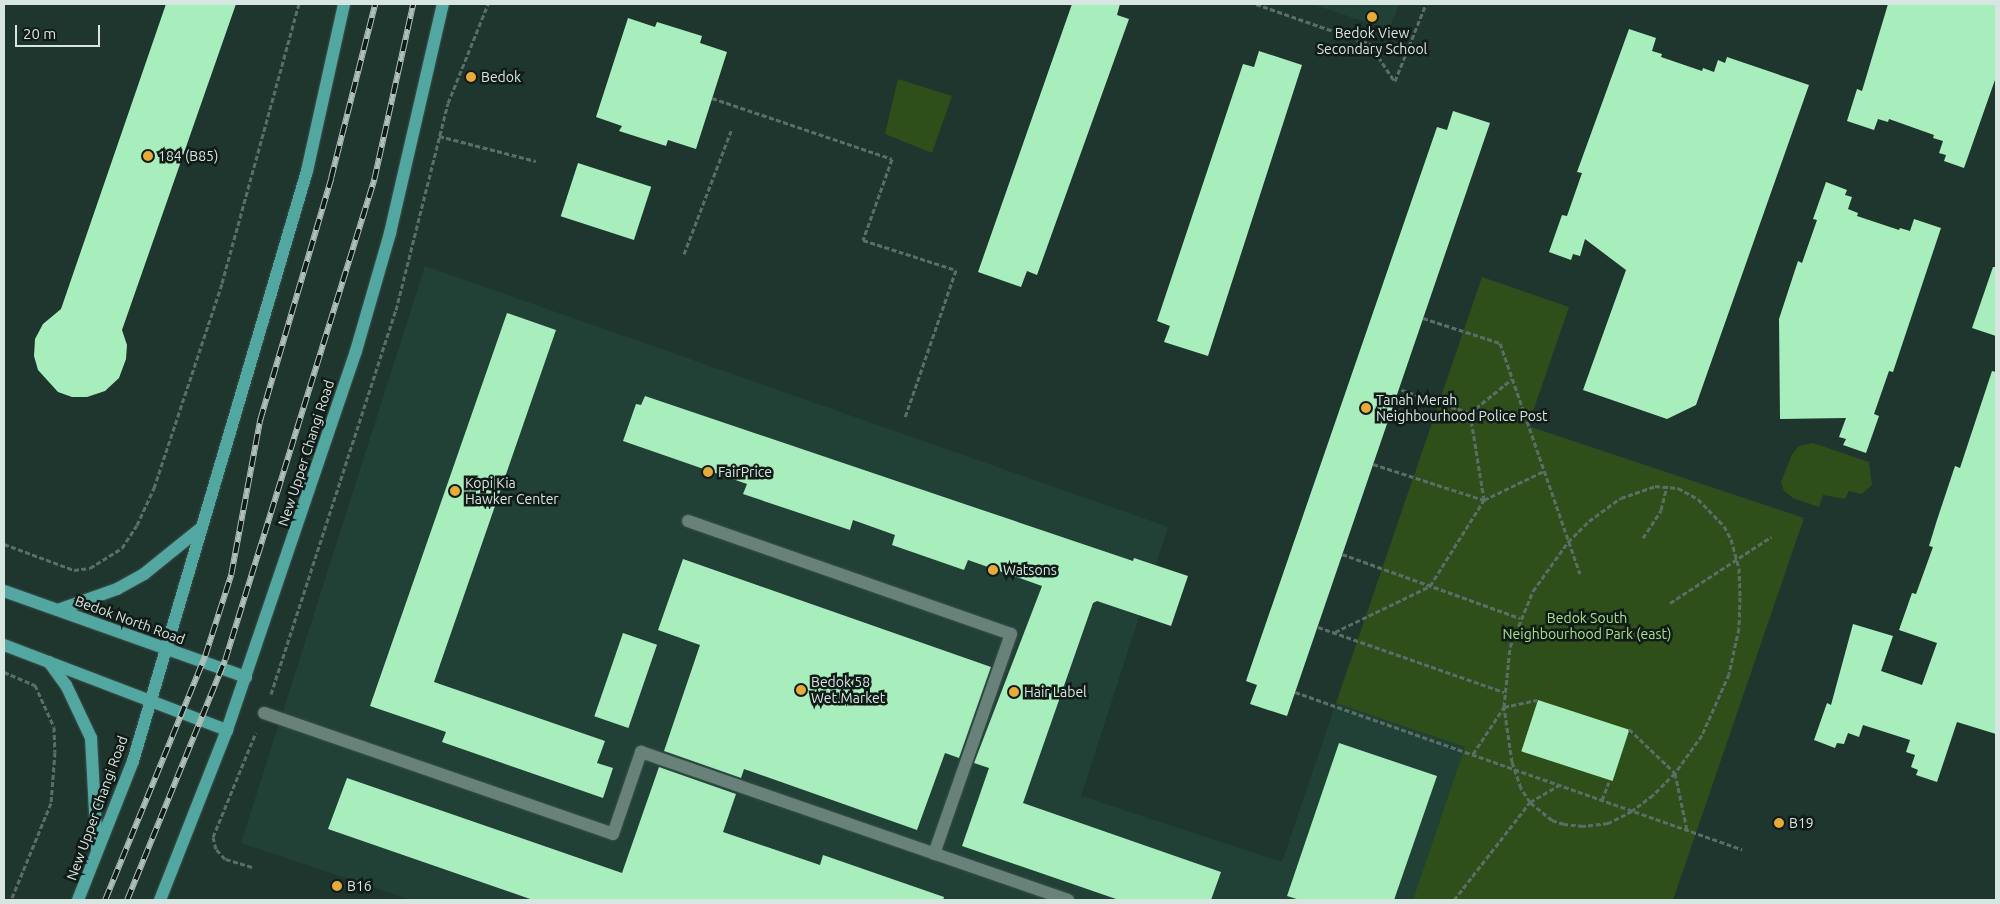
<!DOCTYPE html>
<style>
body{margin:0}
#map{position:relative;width:2000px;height:904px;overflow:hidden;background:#1e362e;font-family:Ubuntu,sans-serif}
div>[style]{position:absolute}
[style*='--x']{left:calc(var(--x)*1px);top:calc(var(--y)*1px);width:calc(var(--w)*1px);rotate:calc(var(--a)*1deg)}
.built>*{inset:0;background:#214137}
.green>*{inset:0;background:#2e4e1a}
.building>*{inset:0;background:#a8eebd;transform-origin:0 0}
.path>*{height:3px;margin-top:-1.5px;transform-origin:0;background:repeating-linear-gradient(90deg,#5a6e67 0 5px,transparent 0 7.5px)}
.roads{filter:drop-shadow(0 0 1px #3d514b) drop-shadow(0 0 1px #3d514b)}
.street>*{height:12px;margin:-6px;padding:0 6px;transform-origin:6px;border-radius:6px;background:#688279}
.primary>*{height:12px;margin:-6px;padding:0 6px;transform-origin:6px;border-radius:6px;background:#52a7a0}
.rail>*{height:5.5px;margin-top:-2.75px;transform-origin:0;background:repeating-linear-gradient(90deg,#111b17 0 11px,#afbfb9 0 22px);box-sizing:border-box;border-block:1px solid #afbfb9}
.dots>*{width:14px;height:14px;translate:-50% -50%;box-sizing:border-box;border:2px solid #111b17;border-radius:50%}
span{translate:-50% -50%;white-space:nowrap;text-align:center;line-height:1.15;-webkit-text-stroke:5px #111b17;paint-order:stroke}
.poi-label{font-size:14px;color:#d8e6e1}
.left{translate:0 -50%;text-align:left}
.street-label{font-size:14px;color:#d8e6e1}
.park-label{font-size:14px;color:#a9e18b}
.frame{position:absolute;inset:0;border:5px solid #d8e6e1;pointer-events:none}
.scale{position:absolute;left:15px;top:25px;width:85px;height:22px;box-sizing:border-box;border:2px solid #d8e6e1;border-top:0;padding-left:6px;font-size:15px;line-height:18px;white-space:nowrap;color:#d8e6e1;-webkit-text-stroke:4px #111b17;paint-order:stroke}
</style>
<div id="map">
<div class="built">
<div style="clip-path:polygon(1312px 4px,1399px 4px,1389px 30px)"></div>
<div style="clip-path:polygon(425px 266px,1168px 527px,1081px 796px,1282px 862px,1336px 703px,1465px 747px,1454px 900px,411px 900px,241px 843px)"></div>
</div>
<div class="green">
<div style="clip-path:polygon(898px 79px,952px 96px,932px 153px,885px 134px)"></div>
<div style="clip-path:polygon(1482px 277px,1569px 307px,1528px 426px,1804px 518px,1673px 900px,1413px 900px,1465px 747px,1336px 703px)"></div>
<div style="clip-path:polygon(1813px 443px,1869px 462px,1872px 485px,1862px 494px,1849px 491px,1845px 499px,1823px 495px,1819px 507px,1793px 498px,1784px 491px,1781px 482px,1792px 454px,1799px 446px)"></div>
</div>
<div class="building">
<div style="clip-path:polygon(166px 4px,236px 4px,122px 330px,127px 345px,126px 359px,119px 378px,105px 391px,87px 397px,72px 397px,58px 392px,38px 370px,34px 356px,35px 339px,43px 324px,61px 309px)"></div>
<div style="clip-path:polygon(1072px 4px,1120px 4px,1117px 15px,1129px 19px,1037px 275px,1027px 271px,1021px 287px,978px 272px)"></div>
<div style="clip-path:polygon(1888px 4px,1996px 4px,1996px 77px,1964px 168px,1944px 161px,1946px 155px,1939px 153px,1943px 141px,1933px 138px,1934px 135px,1889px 119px,1888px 122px,1878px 119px,1874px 130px,1847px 121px,1857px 89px,1862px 91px)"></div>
<div style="clip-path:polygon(628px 18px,655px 27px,657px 22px,702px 36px,700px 43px,727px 52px,696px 149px,668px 140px,666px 146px,619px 131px,622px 126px,596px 117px)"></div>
<div style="clip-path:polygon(1629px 29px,1656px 38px,1652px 51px,1662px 54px,1661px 57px,1702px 71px,1703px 68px,1714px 72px,1718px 60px,1725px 63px,1727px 57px,1809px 85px,1696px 405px,1667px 419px,1583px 390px,1626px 270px,1585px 239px,1580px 256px,1573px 254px,1571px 260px,1549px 252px,1562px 215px,1567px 216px,1582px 173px,1577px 172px)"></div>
<div style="clip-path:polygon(1259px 51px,1302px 65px,1208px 356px,1164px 342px,1170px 326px,1157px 321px,1243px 64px,1254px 67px)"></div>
<div style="clip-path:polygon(1453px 111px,1490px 123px,1287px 716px,1250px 704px,1257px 685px,1246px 681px,1437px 127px,1447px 130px)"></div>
<div style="left:578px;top:163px;width:77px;height:56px;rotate:18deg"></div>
<div style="clip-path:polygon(1826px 182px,1847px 190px,1845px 195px,1852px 197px,1848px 209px,1858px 213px,1857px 216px,1899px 230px,1900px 228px,1910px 231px,1914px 219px,1941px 228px,1893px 372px,1889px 371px,1874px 414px,1879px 416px,1866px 453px,1843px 445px,1846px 439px,1839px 437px,1846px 418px,1780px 419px,1779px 319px,1798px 261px,1802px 263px,1817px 220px,1813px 219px)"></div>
<div style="clip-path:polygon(1993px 267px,1996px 267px,1996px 336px,1972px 328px)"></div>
<div style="clip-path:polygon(507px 313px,556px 330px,434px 682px,605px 741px,597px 763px,613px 768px,603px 798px,442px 742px,446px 732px,370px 706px)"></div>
<div style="clip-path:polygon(1992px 371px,1996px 372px,1996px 734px,1957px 722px,1937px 782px,1916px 775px,1918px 770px,1911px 767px,1915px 755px,1906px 752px,1910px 740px,1863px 725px,1859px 737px,1848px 733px,1844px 744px,1837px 743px,1835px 748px,1814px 740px,1827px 703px,1831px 705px,1853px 624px,1893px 636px,1881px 671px,1922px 685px,1937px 643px,1899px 630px,1912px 593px,1916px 594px,1933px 547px,1929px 546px,1937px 520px,1955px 466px,1960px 468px)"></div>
<div style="clip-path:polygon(645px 396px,1133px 561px,1134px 558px,1188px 576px,1171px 626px,1097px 601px,1093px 603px,1023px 803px,1221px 872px,1211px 900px,1119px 900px,962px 846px,989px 768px,974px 763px,1042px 586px,968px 560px,964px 570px,892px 545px,895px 535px,853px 520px,850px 530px,743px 494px,747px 484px,623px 441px,636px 404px,641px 405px)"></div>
<div style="clip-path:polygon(683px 559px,991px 667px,959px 758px,945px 753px,917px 830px,744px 769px,741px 778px,664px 751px,700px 645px,658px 630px)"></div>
<div style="left:623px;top:633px;width:36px;height:88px;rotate:19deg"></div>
<div style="left:1538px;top:700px;width:96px;height:54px;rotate:18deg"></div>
<div style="clip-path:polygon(1339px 743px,1437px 776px,1394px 900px,1300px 900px,1287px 896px)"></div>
<div style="clip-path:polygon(659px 767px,736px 794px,723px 832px,820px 865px,823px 855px,944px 897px,943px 900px,533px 900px,328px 829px,347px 778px,622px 873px)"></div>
</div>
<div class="path">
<div style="--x:1256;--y:4;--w:121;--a:19.3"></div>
<div style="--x:1370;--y:44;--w:45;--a:56.7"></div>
<div style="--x:1395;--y:81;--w:83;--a:-68.1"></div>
<div style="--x:712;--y:98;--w:190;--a:18.7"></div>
<div style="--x:892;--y:159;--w:86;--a:109.7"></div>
<div style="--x:863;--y:240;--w:98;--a:17.9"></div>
<div style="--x:956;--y:270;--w:156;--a:109.1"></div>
<div style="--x:439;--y:136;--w:100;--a:14.5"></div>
<div style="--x:684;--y:254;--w:132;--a:-69.1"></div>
<div style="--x:1423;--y:318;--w:81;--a:18"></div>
<div style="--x:1500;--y:343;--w:244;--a:70.9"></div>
<div style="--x:1470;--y:413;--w:54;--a:-39"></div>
<div style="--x:1373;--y:464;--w:117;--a:18"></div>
<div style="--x:1484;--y:500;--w:67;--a:-25.8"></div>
<div style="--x:1655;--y:486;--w:23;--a:5"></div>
<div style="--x:1678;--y:488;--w:23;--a:29"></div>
<div style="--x:1698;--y:499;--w:37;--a:46"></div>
<div style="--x:1724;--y:526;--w:15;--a:62"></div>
<div style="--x:1731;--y:539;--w:30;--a:75"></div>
<div style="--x:1739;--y:568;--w:29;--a:88"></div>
<div style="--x:1740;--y:597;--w:31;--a:92"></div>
<div style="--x:1739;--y:628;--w:47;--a:102.3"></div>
<div style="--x:1729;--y:674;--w:67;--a:113.9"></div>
<div style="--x:1702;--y:735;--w:47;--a:125.4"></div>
<div style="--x:1675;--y:773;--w:31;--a:135"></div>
<div style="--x:1653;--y:795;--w:26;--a:143"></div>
<div style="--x:1632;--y:811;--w:27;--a:153"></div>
<div style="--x:1608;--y:823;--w:25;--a:173"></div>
<div style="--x:1583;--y:826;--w:19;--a:-174"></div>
<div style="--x:1564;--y:824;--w:13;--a:-162"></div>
<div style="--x:1552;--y:820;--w:28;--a:-141"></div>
<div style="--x:1530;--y:802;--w:17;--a:-123"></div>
<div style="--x:1521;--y:788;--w:28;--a:-109"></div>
<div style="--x:1512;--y:762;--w:56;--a:-98.3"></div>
<div style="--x:1504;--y:707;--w:60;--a:-84.3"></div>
<div style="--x:1510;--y:647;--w:61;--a:-67.7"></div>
<div style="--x:1533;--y:591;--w:60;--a:-54.5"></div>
<div style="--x:1568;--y:542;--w:30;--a:-45"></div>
<div style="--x:1589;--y:521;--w:39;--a:-36"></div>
<div style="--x:1621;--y:498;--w:36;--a:-19"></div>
<div style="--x:1643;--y:538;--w:33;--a:-57"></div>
<div style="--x:1661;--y:510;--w:25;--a:-76"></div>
<div style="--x:4;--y:544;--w:75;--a:20.4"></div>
<div style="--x:74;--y:570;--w:16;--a:-7"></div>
<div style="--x:90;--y:568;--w:38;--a:-32"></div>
<div style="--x:122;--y:548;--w:27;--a:-57"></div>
<div style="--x:137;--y:525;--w:41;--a:-65.3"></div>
<div style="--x:154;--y:488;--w:216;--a:-71.6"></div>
<div style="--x:222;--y:283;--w:289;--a:-74.6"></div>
<div style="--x:1342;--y:554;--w:189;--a:19.8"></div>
<div style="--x:1670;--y:603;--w:121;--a:-33.2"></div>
<div style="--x:1318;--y:627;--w:197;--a:19.3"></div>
<div style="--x:1335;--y:632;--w:106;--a:-25.8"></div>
<div style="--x:1430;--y:586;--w:102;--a:-57.9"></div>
<div style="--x:1484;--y:500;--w:88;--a:-99.1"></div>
<div style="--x:1470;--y:413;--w:75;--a:-161.3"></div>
<div style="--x:4;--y:672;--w:34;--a:23"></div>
<div style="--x:35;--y:685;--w:46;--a:65.7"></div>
<div style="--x:54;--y:727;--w:25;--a:88"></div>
<div style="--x:55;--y:752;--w:51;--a:94.5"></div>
<div style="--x:51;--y:803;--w:105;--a:112.4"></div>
<div style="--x:1295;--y:692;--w:474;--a:19.4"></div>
<div style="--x:271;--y:694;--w:404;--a:-72"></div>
<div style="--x:396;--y:310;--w:213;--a:-75.9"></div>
<div style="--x:448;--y:103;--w:107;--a:-68"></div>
<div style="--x:1629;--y:729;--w:64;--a:43.7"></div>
<div style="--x:1675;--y:773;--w:58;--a:78.1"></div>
<div style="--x:1473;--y:754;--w:56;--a:-56.6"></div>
<div style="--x:1504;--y:707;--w:34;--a:-12"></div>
<div style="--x:1602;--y:800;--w:19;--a:-69"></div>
<div style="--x:252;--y:867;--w:28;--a:-163"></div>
<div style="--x:225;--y:859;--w:13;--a:-132"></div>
<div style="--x:216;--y:849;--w:12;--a:-104"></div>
<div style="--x:213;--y:837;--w:113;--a:-67.7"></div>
<div style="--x:1454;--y:900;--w:124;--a:-52.2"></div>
<div style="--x:1530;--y:802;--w:34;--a:-30"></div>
</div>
<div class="roads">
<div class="street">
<div style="--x:688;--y:521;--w:342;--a:19.3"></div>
<div style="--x:1011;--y:634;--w:233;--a:109.3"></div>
<div style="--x:264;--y:713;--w:369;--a:19.1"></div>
<div style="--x:613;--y:834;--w:87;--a:-71.1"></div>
<div style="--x:641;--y:752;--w:452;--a:19.1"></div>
</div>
<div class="primary">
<div style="--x:4;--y:591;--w:257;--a:19.6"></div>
<div style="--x:58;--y:610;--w:63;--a:-19.6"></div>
<div style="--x:117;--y:589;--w:31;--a:-29"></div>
<div style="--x:144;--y:574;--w:73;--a:-38.9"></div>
<div style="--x:4;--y:645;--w:239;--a:20.9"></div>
<div style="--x:49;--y:662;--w:29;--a:54"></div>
<div style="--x:66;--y:685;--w:59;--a:64.7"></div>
<div style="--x:91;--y:738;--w:112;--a:86.9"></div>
<div style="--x:78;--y:900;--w:149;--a:-68.4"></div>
<div style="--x:133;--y:761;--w:615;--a:-73.57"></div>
<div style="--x:307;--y:171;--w:171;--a:-77.5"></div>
<div style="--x:160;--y:900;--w:183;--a:-68.5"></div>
<div style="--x:227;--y:730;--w:400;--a:-71.2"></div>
<div style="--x:356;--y:351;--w:123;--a:-73.9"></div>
<div style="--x:390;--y:233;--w:235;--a:-77"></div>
</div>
</div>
<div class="rail">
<div style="--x:105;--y:900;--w:264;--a:-67.7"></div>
<div style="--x:205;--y:656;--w:85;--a:-72.2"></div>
<div style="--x:231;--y:575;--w:158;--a:-79.4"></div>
<div style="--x:260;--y:420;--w:252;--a:-73.6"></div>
<div style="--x:331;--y:178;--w:179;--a:-75.8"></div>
<div style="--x:127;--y:900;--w:259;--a:-67.8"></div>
<div style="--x:225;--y:660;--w:503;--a:-72.75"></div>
<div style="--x:374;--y:180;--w:180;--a:-77.5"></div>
</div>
<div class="dots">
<div style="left:1372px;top:17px;background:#e7ac37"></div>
<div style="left:471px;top:77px;background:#e7ac37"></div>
<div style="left:148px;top:156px;background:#e7ac37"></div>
<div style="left:1366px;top:408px;background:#e7ac37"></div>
<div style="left:708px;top:472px;background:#e7ac37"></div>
<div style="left:455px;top:491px;background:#e7ac37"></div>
<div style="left:993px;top:570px;background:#e7ac37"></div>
<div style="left:801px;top:690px;background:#e7ac37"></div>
<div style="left:1014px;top:692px;background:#e7ac37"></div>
<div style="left:1779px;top:823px;background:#e7ac37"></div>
<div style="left:337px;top:886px;background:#e7ac37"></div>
</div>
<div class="poi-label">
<span style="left:1372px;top:41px">Bedok View<br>Secondary School</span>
<span class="left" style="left:481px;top:77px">Bedok</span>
<span class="left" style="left:158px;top:156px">184 (B85)</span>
<span class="left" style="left:1376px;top:408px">Tanah Merah<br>Neighbourhood Police Post</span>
<span class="left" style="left:718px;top:472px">FairPrice</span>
<span class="left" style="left:465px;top:491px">Kopi Kia<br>Hawker Center</span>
<span class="left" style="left:1003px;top:570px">Watsons</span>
<span class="left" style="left:811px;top:690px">Bedok 58<br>Wet.Market</span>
<span class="left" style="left:1024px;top:692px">Hair Label</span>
<span class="left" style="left:1789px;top:823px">B19</span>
<span class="left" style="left:347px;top:886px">B16</span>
</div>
<div class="street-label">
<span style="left:306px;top:453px;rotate:-72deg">New Upper Changi Road</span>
<span style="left:130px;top:620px;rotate:20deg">Bedok North Road</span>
<span style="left:97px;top:808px;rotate:-70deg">New Upper Changi Road</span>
</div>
<div class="park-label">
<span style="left:1587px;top:626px">Bedok South<br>Neighbourhood Park (east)</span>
</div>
<div class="frame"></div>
<div class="scale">20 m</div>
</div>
